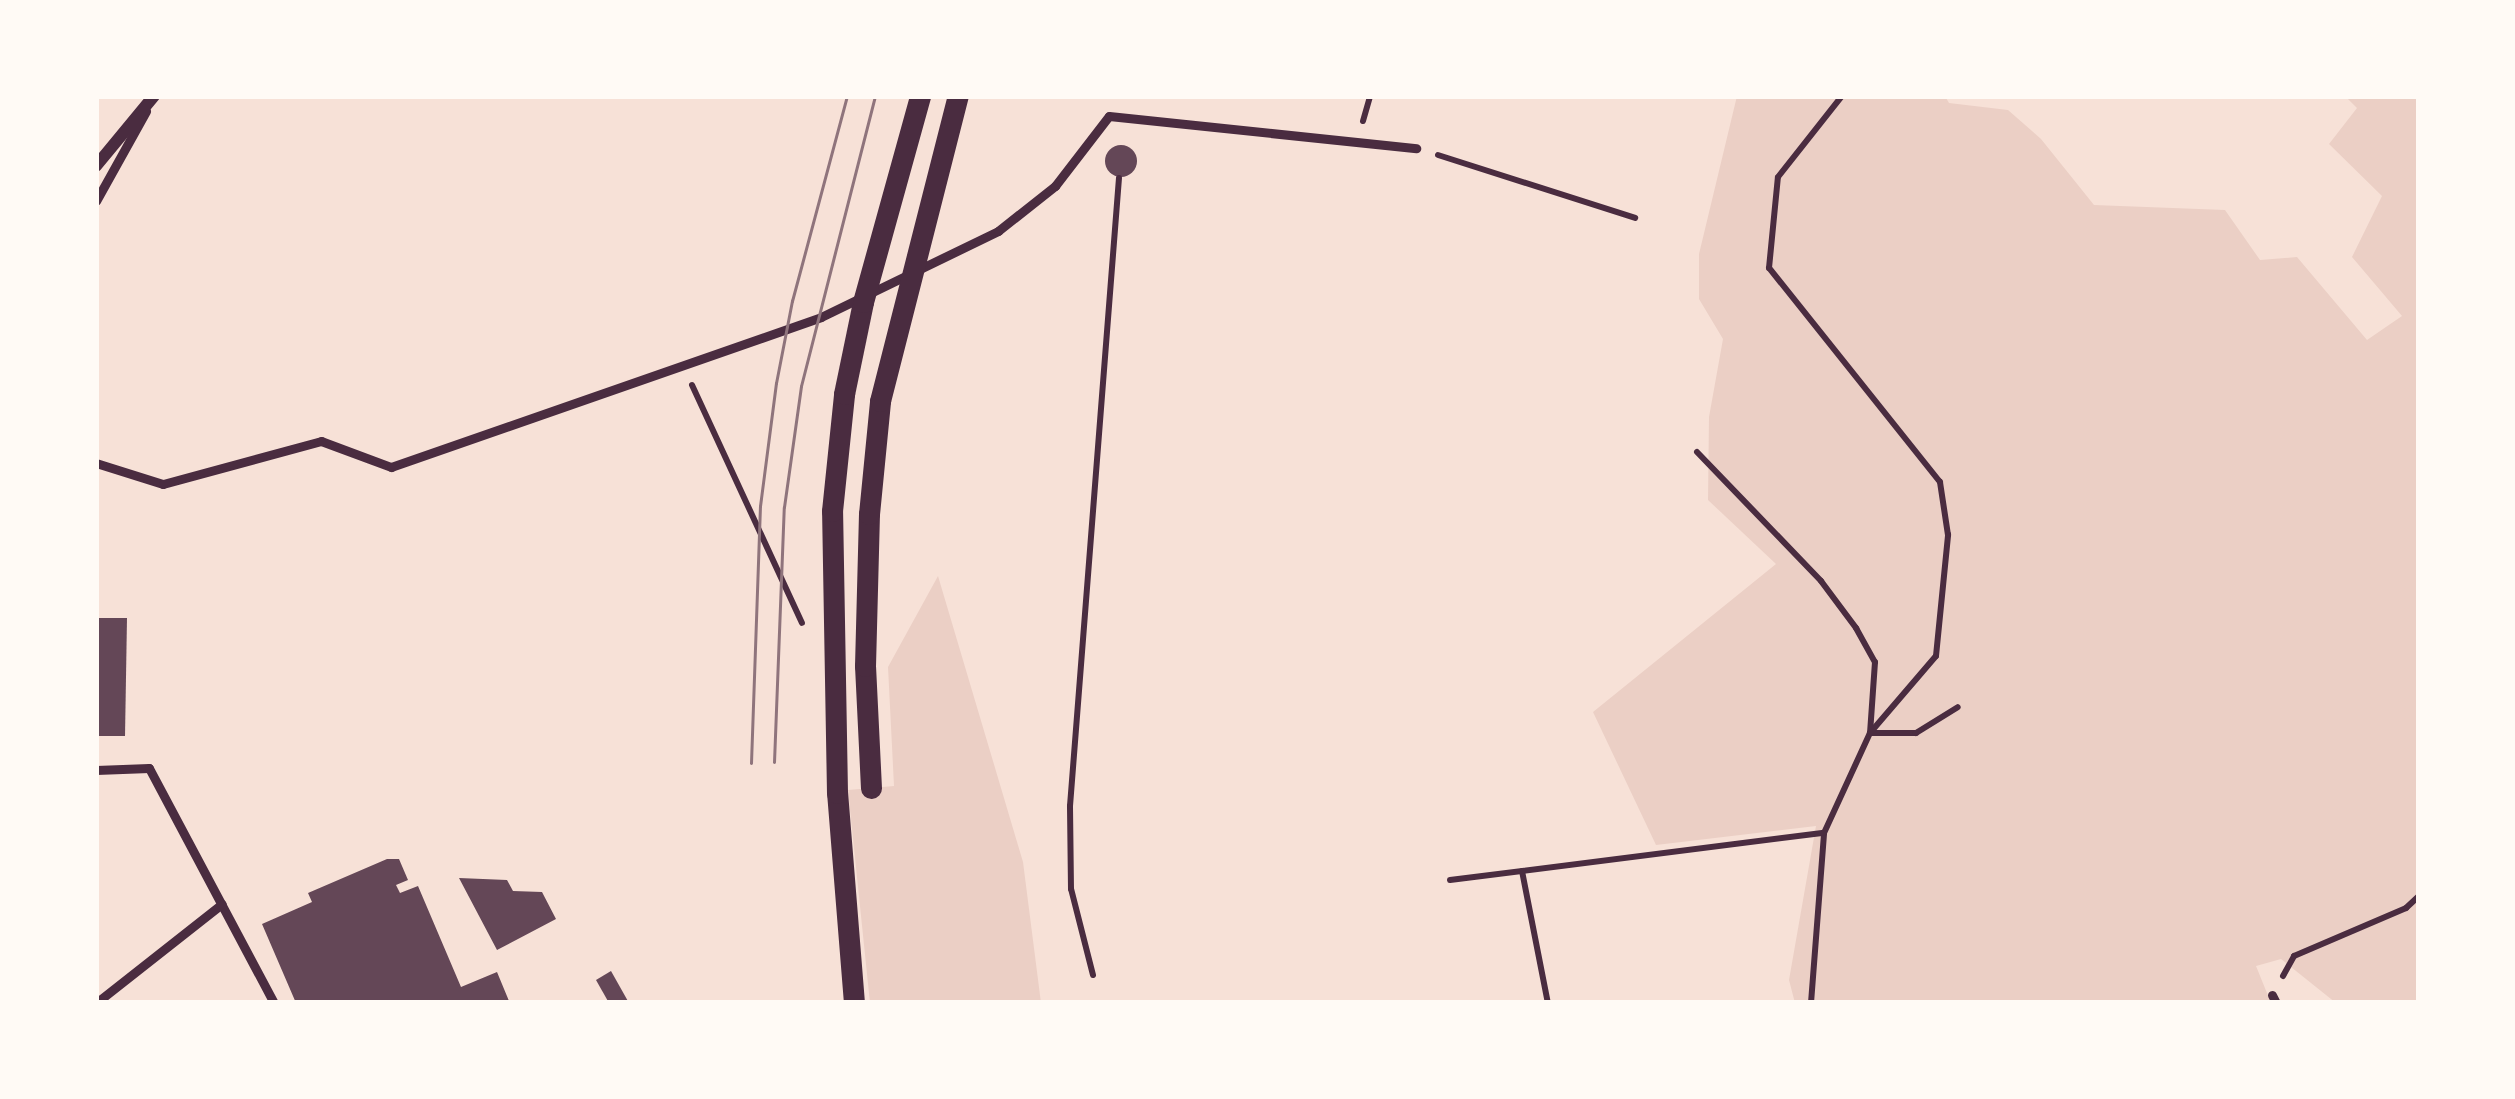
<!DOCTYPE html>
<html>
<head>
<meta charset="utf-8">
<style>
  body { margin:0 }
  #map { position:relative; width:2515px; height:1099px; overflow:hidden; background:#f7e1d7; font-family:"Sofia Sans Condensed",sans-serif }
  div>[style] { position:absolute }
  .green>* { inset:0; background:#ebcfc5 }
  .building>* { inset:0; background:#644757 }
  .round { border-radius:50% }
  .path>* { height:6px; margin:-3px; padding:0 3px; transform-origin:3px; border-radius:3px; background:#4a2c40 }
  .service>* { height:9px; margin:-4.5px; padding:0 4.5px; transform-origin:4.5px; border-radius:4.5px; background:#4a2c40 }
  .minor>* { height:12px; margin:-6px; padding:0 6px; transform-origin:6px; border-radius:6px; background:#4a2c40 }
  .tertiary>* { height:21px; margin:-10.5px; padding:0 10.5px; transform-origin:10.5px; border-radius:10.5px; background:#4a2c40 }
  .tram>* { height:3px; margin:-1.5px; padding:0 1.5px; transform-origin:1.5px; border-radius:1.5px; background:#8f747c }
  span { translate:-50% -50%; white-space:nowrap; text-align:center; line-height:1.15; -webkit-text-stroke:9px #fffaf5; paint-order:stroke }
  .frame { position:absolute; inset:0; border:99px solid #fffaf5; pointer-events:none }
</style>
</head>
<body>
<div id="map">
  <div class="green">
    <div style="clip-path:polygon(1737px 96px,1945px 96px,1949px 103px,2008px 110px,2041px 139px,2094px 205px,2225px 210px,2260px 260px,2297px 257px,2367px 340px,2402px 316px,2352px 257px,2382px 196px,2329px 144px,2357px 108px,2345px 96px,2419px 96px,2419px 1003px,2336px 1003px,2281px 959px,2256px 966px,2271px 1003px,1795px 1003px,1789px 980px,1816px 826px,1656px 845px,1593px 712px,1776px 564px,1708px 500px,1709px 417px,1723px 339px,1699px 299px,1699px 254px)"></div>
    <div style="clip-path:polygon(938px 576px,1023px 862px,1041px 1003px,870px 1003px,848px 790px,894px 786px,888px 667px)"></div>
  </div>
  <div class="building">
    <div class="round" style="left:1105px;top:145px;width:32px;height:32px"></div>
    <div style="clip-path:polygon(96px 618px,127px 618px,125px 736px,96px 736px)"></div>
    <div style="clip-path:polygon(387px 859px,399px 859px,408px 880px,396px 885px,400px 893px,418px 886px,461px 987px,497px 972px,509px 1001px,296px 1003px,262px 924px,312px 902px,308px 893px)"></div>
    <div style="clip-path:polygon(459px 878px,507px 880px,513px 891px,542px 892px,556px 919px,497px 950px)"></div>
    <div style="clip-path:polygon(611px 971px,629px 1003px,609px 1003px,596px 980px)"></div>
  </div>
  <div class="path">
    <div style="left:1363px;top:121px;width:26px;rotate:-74deg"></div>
    <div style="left:1438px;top:155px;width:207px;rotate:17.7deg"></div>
    <div style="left:692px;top:385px;width:262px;rotate:65.2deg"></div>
    <div style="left:1697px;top:452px;width:179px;rotate:46.1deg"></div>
    <div style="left:1821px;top:581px;width:59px;rotate:53.3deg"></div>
    <div style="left:1856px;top:628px;width:39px;rotate:61deg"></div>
    <div style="left:1875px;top:662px;width:71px;rotate:94deg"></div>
    <div style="left:1870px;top:733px;width:46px"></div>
    <div style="left:1916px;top:733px;width:49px;rotate:-31.8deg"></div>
    <div style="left:1522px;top:871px;width:135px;rotate:78.9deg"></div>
    <div style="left:1450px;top:880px;width:377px;rotate:-7.2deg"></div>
    <div style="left:1093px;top:975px;width:89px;rotate:-104.3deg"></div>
    <div style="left:1071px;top:889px;width:83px;rotate:-90.7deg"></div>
    <div style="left:1070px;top:806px;width:630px;rotate:-85.54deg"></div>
    <div style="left:2283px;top:976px;width:23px;rotate:-61deg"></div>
    <div style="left:2294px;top:956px;width:122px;rotate:-23.2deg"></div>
    <div style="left:2406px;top:908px;width:18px;rotate:-43deg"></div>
    <div style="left:1811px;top:1003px;width:170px;rotate:-85.6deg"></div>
    <div style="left:1824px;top:833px;width:110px;rotate:-65.3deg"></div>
    <div style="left:1870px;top:733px;width:101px;rotate:-49.4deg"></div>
    <div style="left:1936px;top:656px;width:122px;rotate:-84.3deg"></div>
    <div style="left:1948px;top:535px;width:54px;rotate:-98.6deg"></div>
    <div style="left:1940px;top:482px;width:274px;rotate:-128.6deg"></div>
    <div style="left:1769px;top:268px;width:91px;rotate:-84.4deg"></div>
    <div style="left:1778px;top:177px;width:103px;rotate:-51.7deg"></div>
  </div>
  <div class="service">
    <div style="left:96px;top:201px;width:103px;rotate:-60.9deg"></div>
    <div style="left:96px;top:463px;width:70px;rotate:17.4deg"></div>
    <div style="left:163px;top:484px;width:164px;rotate:-15.2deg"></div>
    <div style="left:321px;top:441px;width:75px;rotate:20.4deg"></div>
    <div style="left:391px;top:467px;width:455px;rotate:-19.2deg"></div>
    <div style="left:821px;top:317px;width:197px;rotate:-25.9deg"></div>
    <div style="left:998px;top:231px;width:73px;rotate:-38.3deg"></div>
    <div style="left:1055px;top:186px;width:88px;rotate:-52.4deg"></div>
    <div style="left:1109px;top:116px;width:309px;rotate:6deg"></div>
    <div style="left:96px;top:770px;width:53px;rotate:-2.2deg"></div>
    <div style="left:149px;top:768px;width:266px;rotate:62deg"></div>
    <div style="left:2272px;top:995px;width:9px;rotate:63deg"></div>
    <div style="left:96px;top:1003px;width:160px;rotate:-38.2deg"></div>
  </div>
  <div class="minor">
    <div style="left:96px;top:166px;width:91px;rotate:-50.4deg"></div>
  </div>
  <div class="tertiary">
    <div style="left:871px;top:788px;width:122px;rotate:-92.8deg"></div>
    <div style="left:865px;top:666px;width:152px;rotate:-88.5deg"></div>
    <div style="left:869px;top:514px;width:114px;rotate:-84.4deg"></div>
    <div style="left:880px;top:401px;width:315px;rotate:-75.7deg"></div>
    <div style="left:854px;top:1003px;width:211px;rotate:-94.6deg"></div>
    <div style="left:837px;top:793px;width:282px;rotate:-91deg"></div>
    <div style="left:832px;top:511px;width:118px;rotate:-84.1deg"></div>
    <div style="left:844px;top:394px;width:94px;rotate:-78.3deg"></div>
    <div style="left:863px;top:302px;width:214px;rotate:-74.5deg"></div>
  </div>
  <div class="tram">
    <div style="left:774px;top:762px;width:255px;rotate:-87.8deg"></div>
    <div style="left:784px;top:507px;width:122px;rotate:-82deg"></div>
    <div style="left:801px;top:386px;width:299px;rotate:-75.7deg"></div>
    <div style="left:751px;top:763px;width:257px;rotate:-88deg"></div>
    <div style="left:760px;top:506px;width:124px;rotate:-82.6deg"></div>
    <div style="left:776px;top:383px;width:84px;rotate:-79deg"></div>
    <div style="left:792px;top:301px;width:212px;rotate:-75deg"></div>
  </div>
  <div class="frame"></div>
</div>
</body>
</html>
